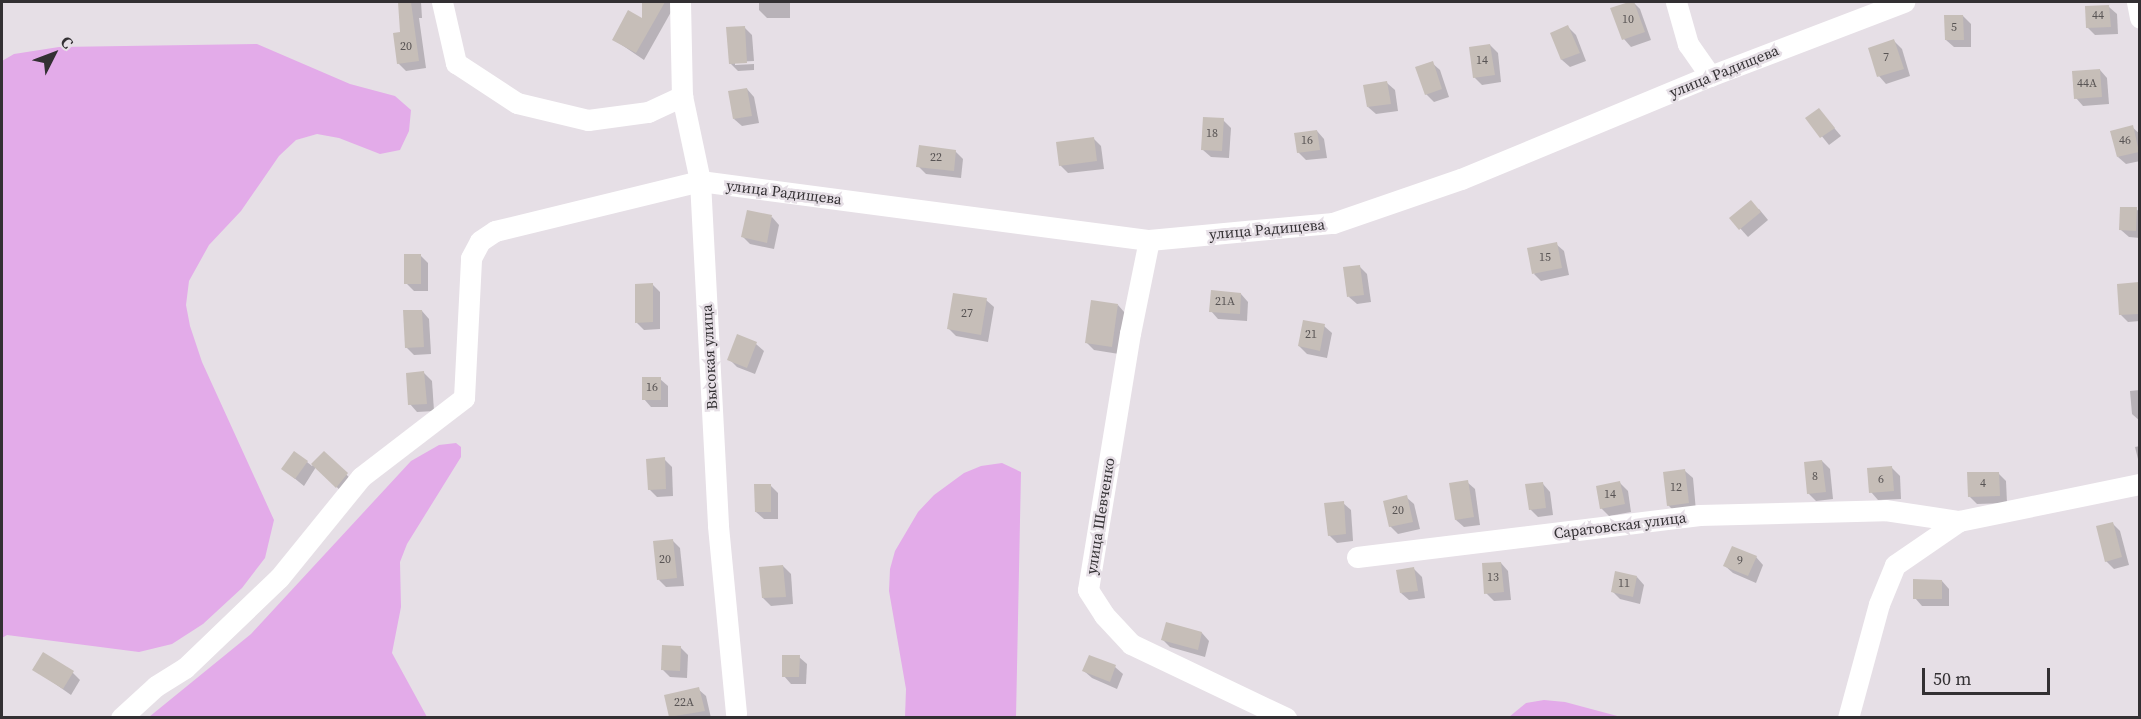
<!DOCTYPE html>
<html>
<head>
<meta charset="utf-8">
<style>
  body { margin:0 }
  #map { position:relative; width:2141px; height:719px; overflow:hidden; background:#e6dfe6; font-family:"Source Serif 4",serif }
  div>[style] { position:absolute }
  .green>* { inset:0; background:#e3abe9 }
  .shadow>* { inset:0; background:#0003 }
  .building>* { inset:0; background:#c6beb8 }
  .minor>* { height:21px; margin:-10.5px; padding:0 10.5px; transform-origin:10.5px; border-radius:10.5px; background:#fff }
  span { translate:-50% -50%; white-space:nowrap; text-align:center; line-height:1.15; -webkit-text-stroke:5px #e6dfe6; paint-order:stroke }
  .number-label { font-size:12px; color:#585454 }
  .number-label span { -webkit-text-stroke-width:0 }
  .street-label { font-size:15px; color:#333033 }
  .frame { position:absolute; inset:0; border:3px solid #333033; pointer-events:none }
  .north { position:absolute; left:24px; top:24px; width:60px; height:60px; -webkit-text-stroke:4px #e6dfe6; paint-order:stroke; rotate:48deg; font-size:16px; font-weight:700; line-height:24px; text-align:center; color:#333033 }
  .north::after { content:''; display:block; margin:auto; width:21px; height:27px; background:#333033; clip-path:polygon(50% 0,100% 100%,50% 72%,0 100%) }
  .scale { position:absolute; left:1922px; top:668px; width:128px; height:27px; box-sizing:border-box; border:3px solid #333033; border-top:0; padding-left:8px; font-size:18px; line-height:21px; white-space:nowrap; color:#333033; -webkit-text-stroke:4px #e6dfe6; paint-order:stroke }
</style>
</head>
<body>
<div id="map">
  <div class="green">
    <div style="clip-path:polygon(257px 44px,350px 84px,395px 96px,411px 110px,409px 131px,400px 150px,380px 154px,339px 138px,317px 134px,296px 140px,279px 156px,241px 211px,209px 245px,189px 281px,186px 305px,190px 326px,202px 362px,274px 520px,265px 558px,242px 588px,203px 624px,172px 644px,139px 652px,7px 635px,2px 638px,2px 61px,14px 54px,59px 47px)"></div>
    <div style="clip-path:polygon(456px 443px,461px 447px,461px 457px,407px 544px,400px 562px,401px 607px,392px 653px,427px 717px,149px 717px,251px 634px,411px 461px,439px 445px)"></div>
    <div style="clip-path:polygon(1002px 463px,1021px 472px,1016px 717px,905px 717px,906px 689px,889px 591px,890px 569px,895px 551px,918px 512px,934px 495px,964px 473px,981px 466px)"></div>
    <div style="clip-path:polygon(1544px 700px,1565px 702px,1621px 717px,1509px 717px,1526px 703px)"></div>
  </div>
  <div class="shadow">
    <div style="clip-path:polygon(399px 2px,421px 2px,422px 18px,419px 18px,426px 68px,406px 71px,398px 63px,402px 33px)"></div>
    <div style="clip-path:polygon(643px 2px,671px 2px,671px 12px,644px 60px,613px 39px,643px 21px)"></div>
    <div style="clip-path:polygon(759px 2px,790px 2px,790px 18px,767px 18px,759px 10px)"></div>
    <div style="clip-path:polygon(1633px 2px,1640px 9px,1651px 40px,1631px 47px,1624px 39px,1612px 9px)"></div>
    <div style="clip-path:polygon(2109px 7px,2117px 14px,2118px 34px,2095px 35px,2087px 27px)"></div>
    <div style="clip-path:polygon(1963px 16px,1971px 24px,1971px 47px,1954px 47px,1946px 40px)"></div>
    <div style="clip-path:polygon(1568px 27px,1576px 35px,1586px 61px,1570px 67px,1562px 60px,1552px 34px)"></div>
    <div style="clip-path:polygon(745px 28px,752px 35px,754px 61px,735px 62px,735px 65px,754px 64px,754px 70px,738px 71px,730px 63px)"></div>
    <div style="clip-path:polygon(1894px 41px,1902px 49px,1910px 76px,1886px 84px,1879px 76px)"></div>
    <div style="clip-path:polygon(1490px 45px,1498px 53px,1501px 82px,1482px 85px,1474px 77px)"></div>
    <div style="clip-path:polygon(1432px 63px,1440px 70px,1449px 97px,1434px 102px,1426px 94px)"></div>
    <div style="clip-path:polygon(2100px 70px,2107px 78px,2109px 104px,2083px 106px,2076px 98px)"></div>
    <div style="clip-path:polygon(1387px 83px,1395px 90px,1398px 111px,1376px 114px,1368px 107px)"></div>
    <div style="clip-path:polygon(747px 89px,754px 97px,759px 123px,742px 126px,734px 119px)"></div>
    <div style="clip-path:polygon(1819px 110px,1841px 136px,1829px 145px,1807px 118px)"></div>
    <div style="clip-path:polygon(1223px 120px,1231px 128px,1229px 158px,1211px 157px,1203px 150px)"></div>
    <div style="clip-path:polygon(2132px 127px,2140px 134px,2140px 161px,2126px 164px,2118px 157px)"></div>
    <div style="clip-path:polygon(1317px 131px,1324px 139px,1327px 158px,1306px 160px,1298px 152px)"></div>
    <div style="clip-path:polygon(1094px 139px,1101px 146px,1104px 169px,1068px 173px,1060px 165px)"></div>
    <div style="clip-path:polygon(955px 151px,963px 159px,961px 178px,926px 174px,918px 166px)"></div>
    <div style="clip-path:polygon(1759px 209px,1768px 220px,1748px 237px,1731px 218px)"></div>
    <div style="clip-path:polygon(2136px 209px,2140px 212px,2140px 238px,2129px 237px,2121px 230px)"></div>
    <div style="clip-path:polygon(772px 217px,779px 225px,774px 249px,750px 244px,743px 237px)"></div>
    <div style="clip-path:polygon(1556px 244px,1564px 251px,1569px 275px,1541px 281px,1534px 274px)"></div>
    <div style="clip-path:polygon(420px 255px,428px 263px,428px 291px,414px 291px,406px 283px)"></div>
    <div style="clip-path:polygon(1359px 266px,1367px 274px,1371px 302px,1357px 304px,1349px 297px)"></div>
    <div style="clip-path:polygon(652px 284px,660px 292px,660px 329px,644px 330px,637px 323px)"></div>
    <div style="clip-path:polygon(2139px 284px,2140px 321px,2128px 322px,2120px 314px)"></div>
    <div style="clip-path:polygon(1241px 294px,1248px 302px,1247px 321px,1218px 319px,1211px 311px)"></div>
    <div style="clip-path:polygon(986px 300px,994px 307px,988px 342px,956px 336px,949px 329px)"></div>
    <div style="clip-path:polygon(1118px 305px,1125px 313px,1119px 354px,1094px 350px,1086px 342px)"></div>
    <div style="clip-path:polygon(422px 311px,429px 319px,431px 354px,414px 355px,406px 347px)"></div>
    <div style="clip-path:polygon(1324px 326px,1332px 333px,1327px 358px,1307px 354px,1299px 346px)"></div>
    <div style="clip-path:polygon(756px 344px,764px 351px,755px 374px,737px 367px,729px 359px)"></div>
    <div style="clip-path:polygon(424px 373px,432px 381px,434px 411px,417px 412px,410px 404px)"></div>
    <div style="clip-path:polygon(660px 379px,668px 386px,668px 407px,651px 407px,644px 399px)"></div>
    <div style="clip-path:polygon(2140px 390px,2140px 421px,2132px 414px,2130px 391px)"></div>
    <div style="clip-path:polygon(2140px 446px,2140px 467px,2135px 447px)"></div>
    <div style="clip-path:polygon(324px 453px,354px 482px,344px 494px,316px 467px,304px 486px,283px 469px,307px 462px,312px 466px)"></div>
    <div style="clip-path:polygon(664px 459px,672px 467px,673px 496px,657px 497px,649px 489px)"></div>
    <div style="clip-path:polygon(1822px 461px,1830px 469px,1833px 499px,1816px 501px,1808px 493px)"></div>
    <div style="clip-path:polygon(1892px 468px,1900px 476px,1901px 499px,1878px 500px,1871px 492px)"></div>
    <div style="clip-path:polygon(1685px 471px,1693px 478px,1696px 511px,1676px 513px,1668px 505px)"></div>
    <div style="clip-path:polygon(1998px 473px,2006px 481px,2007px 503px,1977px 504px,1969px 496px)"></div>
    <div style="clip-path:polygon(1467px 482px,1475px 489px,1480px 525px,1464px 527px,1456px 520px)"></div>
    <div style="clip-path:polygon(1620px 483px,1628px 491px,1631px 512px,1609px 516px,1601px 508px)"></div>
    <div style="clip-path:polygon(1543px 484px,1550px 492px,1553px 515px,1538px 517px,1530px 509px)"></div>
    <div style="clip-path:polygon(770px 485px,778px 493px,778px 519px,764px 519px,756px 512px)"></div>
    <div style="clip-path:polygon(1406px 497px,1414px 504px,1420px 529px,1398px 534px,1390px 526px)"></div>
    <div style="clip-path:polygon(1343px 503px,1351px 510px,1353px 541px,1337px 543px,1329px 535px)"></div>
    <div style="clip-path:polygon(2112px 523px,2120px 531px,2129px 565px,2114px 569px,2106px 561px)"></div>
    <div style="clip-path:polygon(672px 540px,680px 548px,684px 586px,666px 587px,659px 580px)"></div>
    <div style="clip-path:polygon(1756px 557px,1763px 565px,1756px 583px,1733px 573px,1725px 566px)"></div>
    <div style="clip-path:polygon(1501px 563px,1508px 571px,1511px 600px,1494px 601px,1486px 593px)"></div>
    <div style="clip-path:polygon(783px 566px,791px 574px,793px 604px,771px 606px,763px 598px)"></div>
    <div style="clip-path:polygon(1414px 569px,1422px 577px,1425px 598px,1409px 600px,1401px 593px)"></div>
    <div style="clip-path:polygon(1637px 577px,1644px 585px,1640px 604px,1620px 599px,1612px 591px)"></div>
    <div style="clip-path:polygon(1942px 581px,1949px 589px,1949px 606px,1922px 606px,1915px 598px)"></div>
    <div style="clip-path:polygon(1202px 633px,1209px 641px,1205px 657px,1170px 647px,1163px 640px)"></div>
    <div style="clip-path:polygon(680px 647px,688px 655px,687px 678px,670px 677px,663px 670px)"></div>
    <div style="clip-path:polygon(799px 657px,807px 664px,806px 684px,791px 684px,784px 676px)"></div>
    <div style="clip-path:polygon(1090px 657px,1115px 667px,1123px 674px,1117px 689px,1092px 678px,1084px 671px)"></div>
    <div style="clip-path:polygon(34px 669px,73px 673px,80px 680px,71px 695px)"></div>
    <div style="clip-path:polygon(698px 689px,706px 696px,711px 718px,671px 718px,666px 697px)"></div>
  </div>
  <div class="building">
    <div style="clip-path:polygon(398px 2px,411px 2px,419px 61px,397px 64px,393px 33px,400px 32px)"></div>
    <div style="clip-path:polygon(642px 2px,665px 2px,636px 53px,612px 40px,628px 10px,642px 18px)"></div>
    <div style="clip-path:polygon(1629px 2px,1634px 2px,1645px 32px,1622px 40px,1610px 8px)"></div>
    <div style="clip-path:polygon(2109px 5px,2111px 27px,2086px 28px,2085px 6px)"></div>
    <div style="clip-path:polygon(1944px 15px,1963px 15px,1964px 40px,1945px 40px)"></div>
    <div style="clip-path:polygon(1568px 25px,1580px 53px,1561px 60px,1550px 33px)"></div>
    <div style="clip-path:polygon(745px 26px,747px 63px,729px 64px,726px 27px)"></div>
    <div style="clip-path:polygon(1894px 39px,1904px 69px,1877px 77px,1868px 48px)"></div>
    <div style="clip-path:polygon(1490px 44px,1495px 75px,1473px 78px,1469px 47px)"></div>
    <div style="clip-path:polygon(1433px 61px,1442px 89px,1425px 95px,1415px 67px)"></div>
    <div style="clip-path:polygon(2100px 69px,2102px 97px,2074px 99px,2072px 71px)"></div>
    <div style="clip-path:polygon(1387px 81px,1391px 104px,1367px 107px,1363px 85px)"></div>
    <div style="clip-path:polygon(747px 88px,752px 116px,733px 119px,728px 91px)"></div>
    <div style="clip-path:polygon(1819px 108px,1835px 128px,1820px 138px,1805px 118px)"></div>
    <div style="clip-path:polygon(1203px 117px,1224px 118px,1222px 151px,1201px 150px)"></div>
    <div style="clip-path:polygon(2133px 125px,2139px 152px,2117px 157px,2110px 131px)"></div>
    <div style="clip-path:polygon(1317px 130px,1320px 150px,1297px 153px,1294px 133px)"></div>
    <div style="clip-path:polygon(1094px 137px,1097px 161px,1059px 166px,1056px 142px)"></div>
    <div style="clip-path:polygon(919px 145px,956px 150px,954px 171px,916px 167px)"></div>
    <div style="clip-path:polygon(1751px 200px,1761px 212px,1739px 230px,1729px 218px)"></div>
    <div style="clip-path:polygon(2120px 207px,2137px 207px,2136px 231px,2119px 230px)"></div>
    <div style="clip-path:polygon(747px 210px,772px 215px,767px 243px,741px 237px)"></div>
    <div style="clip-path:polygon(1557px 242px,1562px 268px,1532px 274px,1527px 248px)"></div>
    <div style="clip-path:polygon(404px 254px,421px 254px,421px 284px,404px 284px)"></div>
    <div style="clip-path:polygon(1360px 265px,1364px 295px,1347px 297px,1343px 267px)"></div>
    <div style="clip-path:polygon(2139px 282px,2139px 314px,2119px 315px,2117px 284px)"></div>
    <div style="clip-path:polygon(653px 283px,653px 322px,635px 323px,635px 284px)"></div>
    <div style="clip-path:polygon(1211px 290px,1241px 293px,1240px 314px,1209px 312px)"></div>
    <div style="clip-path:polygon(953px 293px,987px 298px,981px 335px,947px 329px)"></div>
    <div style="clip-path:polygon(1091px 300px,1118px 304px,1112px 347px,1085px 343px)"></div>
    <div style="clip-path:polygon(403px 310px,422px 310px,424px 347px,405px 348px)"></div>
    <div style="clip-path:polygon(1303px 320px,1325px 324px,1320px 351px,1298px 346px)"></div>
    <div style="clip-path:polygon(737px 334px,757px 342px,747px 368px,727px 360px)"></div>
    <div style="clip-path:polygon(424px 371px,427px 404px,408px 405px,406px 373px)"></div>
    <div style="clip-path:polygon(642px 377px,661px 377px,661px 400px,642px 400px)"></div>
    <div style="clip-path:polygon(294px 451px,308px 461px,295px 479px,281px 469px)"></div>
    <div style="clip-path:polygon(324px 451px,348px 473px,336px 488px,311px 464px)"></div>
    <div style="clip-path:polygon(665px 457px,666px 489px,648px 490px,646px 459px)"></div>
    <div style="clip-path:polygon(1822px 460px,1826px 492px,1807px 494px,1804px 462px)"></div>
    <div style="clip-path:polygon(1892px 466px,1894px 491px,1869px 493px,1867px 468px)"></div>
    <div style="clip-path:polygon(1685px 469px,1689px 503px,1667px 506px,1663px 472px)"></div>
    <div style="clip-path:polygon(1967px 472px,1999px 472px,2000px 496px,1968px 497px)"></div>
    <div style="clip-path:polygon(1468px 480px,1474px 517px,1455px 520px,1449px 483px)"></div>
    <div style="clip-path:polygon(1620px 481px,1625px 504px,1600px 509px,1596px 486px)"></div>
    <div style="clip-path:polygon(1543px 482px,1546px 508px,1529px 510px,1525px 484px)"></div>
    <div style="clip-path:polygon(754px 484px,771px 484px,771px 512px,755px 512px)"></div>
    <div style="clip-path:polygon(1407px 495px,1413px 522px,1389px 527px,1383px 501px)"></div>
    <div style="clip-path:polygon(1344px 501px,1346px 534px,1328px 536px,1324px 503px)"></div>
    <div style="clip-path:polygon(2113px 522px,2122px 557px,2105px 562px,2096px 526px)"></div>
    <div style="clip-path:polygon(673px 539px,677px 578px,657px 580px,653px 541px)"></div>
    <div style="clip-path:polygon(1732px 546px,1757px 556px,1748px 576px,1723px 566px)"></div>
    <div style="clip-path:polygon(1501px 562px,1504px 592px,1484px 594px,1482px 563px)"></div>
    <div style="clip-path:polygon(783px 565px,786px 597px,762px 598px,759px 567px)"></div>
    <div style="clip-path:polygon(1414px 567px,1418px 591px,1400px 593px,1396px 570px)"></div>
    <div style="clip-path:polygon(1615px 571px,1637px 576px,1633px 597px,1611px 592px)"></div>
    <div style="clip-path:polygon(1913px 579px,1942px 580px,1942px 599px,1913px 599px)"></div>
    <div style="clip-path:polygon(1166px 622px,1202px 632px,1198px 650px,1161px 640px)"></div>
    <div style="clip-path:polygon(662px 645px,681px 646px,680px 671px,661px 670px)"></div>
    <div style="clip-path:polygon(43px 652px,74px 671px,63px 689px,32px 670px)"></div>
    <div style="clip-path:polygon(782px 655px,800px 655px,799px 677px,782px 677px)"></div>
    <div style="clip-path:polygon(1089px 655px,1116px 665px,1110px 682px,1082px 671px)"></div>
    <div style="clip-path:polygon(699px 687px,705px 711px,669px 717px,664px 695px)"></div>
  </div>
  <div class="minor">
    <div style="left:442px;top:2px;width:63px;rotate:77.1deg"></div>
    <div style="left:456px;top:63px;width:73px;rotate:33.3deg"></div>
    <div style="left:517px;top:103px;width:73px;rotate:13.5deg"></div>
    <div style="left:588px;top:120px;width:61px;rotate:-7.6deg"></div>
    <div style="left:648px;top:112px;width:38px;rotate:-25deg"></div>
    <div style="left:680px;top:2px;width:94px;rotate:88.8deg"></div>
    <div style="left:682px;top:96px;width:87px;rotate:78deg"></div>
    <div style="left:700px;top:181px;width:345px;rotate:87deg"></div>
    <div style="left:718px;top:526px;width:188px;rotate:84.5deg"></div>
    <div style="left:1676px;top:2px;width:44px;rotate:74.1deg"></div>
    <div style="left:1688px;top:44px;width:39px;rotate:55deg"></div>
    <div style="left:2137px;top:2px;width:16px;rotate:79deg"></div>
    <div style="left:1149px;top:240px;width:95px;rotate:101.5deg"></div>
    <div style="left:1130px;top:333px;width:260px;rotate:99.3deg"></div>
    <div style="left:1088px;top:590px;width:30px;rotate:57deg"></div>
    <div style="left:1104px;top:615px;width:40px;rotate:47deg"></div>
    <div style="left:1131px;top:644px;width:172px;rotate:25.5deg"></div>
    <div style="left:1357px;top:557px;width:345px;rotate:-7deg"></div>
    <div style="left:1699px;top:515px;width:186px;rotate:-1.5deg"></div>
    <div style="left:1885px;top:510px;width:75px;rotate:8.5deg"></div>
    <div style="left:1959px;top:521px;width:185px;rotate:-11.6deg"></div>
    <div style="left:121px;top:718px;width:47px;rotate:-42.4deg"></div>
    <div style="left:156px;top:686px;width:34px;rotate:-32deg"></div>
    <div style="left:185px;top:668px;width:130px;rotate:-43.8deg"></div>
    <div style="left:279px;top:578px;width:130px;rotate:-50.9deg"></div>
    <div style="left:361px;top:477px;width:130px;rotate:-37.5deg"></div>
    <div style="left:464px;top:398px;width:140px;rotate:-87.1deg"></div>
    <div style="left:471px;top:258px;width:19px;rotate:-62deg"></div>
    <div style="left:480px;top:241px;width:18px;rotate:-34deg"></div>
    <div style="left:495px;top:231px;width:211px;rotate:-13.7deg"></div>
    <div style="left:700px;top:181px;width:453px;rotate:7.5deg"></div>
    <div style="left:1149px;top:240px;width:185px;rotate:-5.3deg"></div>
    <div style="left:1333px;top:223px;width:135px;rotate:-19deg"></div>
    <div style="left:1461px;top:179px;width:269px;rotate:-22.5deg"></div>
    <div style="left:1710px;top:76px;width:208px;rotate:-20.9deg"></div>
    <div style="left:1848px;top:718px;width:118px;rotate:-74.8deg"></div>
    <div style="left:1879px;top:604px;width:42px;rotate:-67.7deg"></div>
    <div style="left:1895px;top:565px;width:78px;rotate:-34.5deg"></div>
  </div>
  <div class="number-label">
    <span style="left:2098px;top:16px">44</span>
    <span style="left:1628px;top:20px">10</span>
    <span style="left:1954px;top:28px">5</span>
    <span style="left:406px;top:47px">20</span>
    <span style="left:1886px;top:58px">7</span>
    <span style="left:1482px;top:61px">14</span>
    <span style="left:2087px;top:84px">44А</span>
    <span style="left:1212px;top:134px">18</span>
    <span style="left:1307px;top:141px">16</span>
    <span style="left:2125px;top:141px">46</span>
    <span style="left:936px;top:158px">22</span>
    <span style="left:1545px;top:258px">15</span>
    <span style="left:1225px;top:302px">21А</span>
    <span style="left:967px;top:314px">27</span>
    <span style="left:1311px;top:335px">21</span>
    <span style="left:652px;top:388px">16</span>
    <span style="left:1815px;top:477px">8</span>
    <span style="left:1881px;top:480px">6</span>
    <span style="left:1983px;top:484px">4</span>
    <span style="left:1676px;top:488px">12</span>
    <span style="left:1610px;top:495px">14</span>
    <span style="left:1398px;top:511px">20</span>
    <span style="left:665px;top:560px">20</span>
    <span style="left:1740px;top:561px">9</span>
    <span style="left:1493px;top:578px">13</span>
    <span style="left:1624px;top:584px">11</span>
    <span style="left:684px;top:703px">22А</span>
  </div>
  <div class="street-label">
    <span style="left:1724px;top:71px;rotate:-22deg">улица Радищева</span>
    <span style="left:784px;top:192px;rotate:7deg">улица Радищева</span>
    <span style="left:1267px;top:229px;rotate:-5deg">улица Радищева</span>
    <span style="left:709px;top:357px;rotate:-93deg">Высокая улица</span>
    <span style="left:1100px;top:516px;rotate:-81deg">улица Шевченко</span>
    <span style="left:1620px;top:525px;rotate:-7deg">Саратовская улица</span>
  </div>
  <div class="frame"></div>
  <div class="north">С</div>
  <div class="scale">50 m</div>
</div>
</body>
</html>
